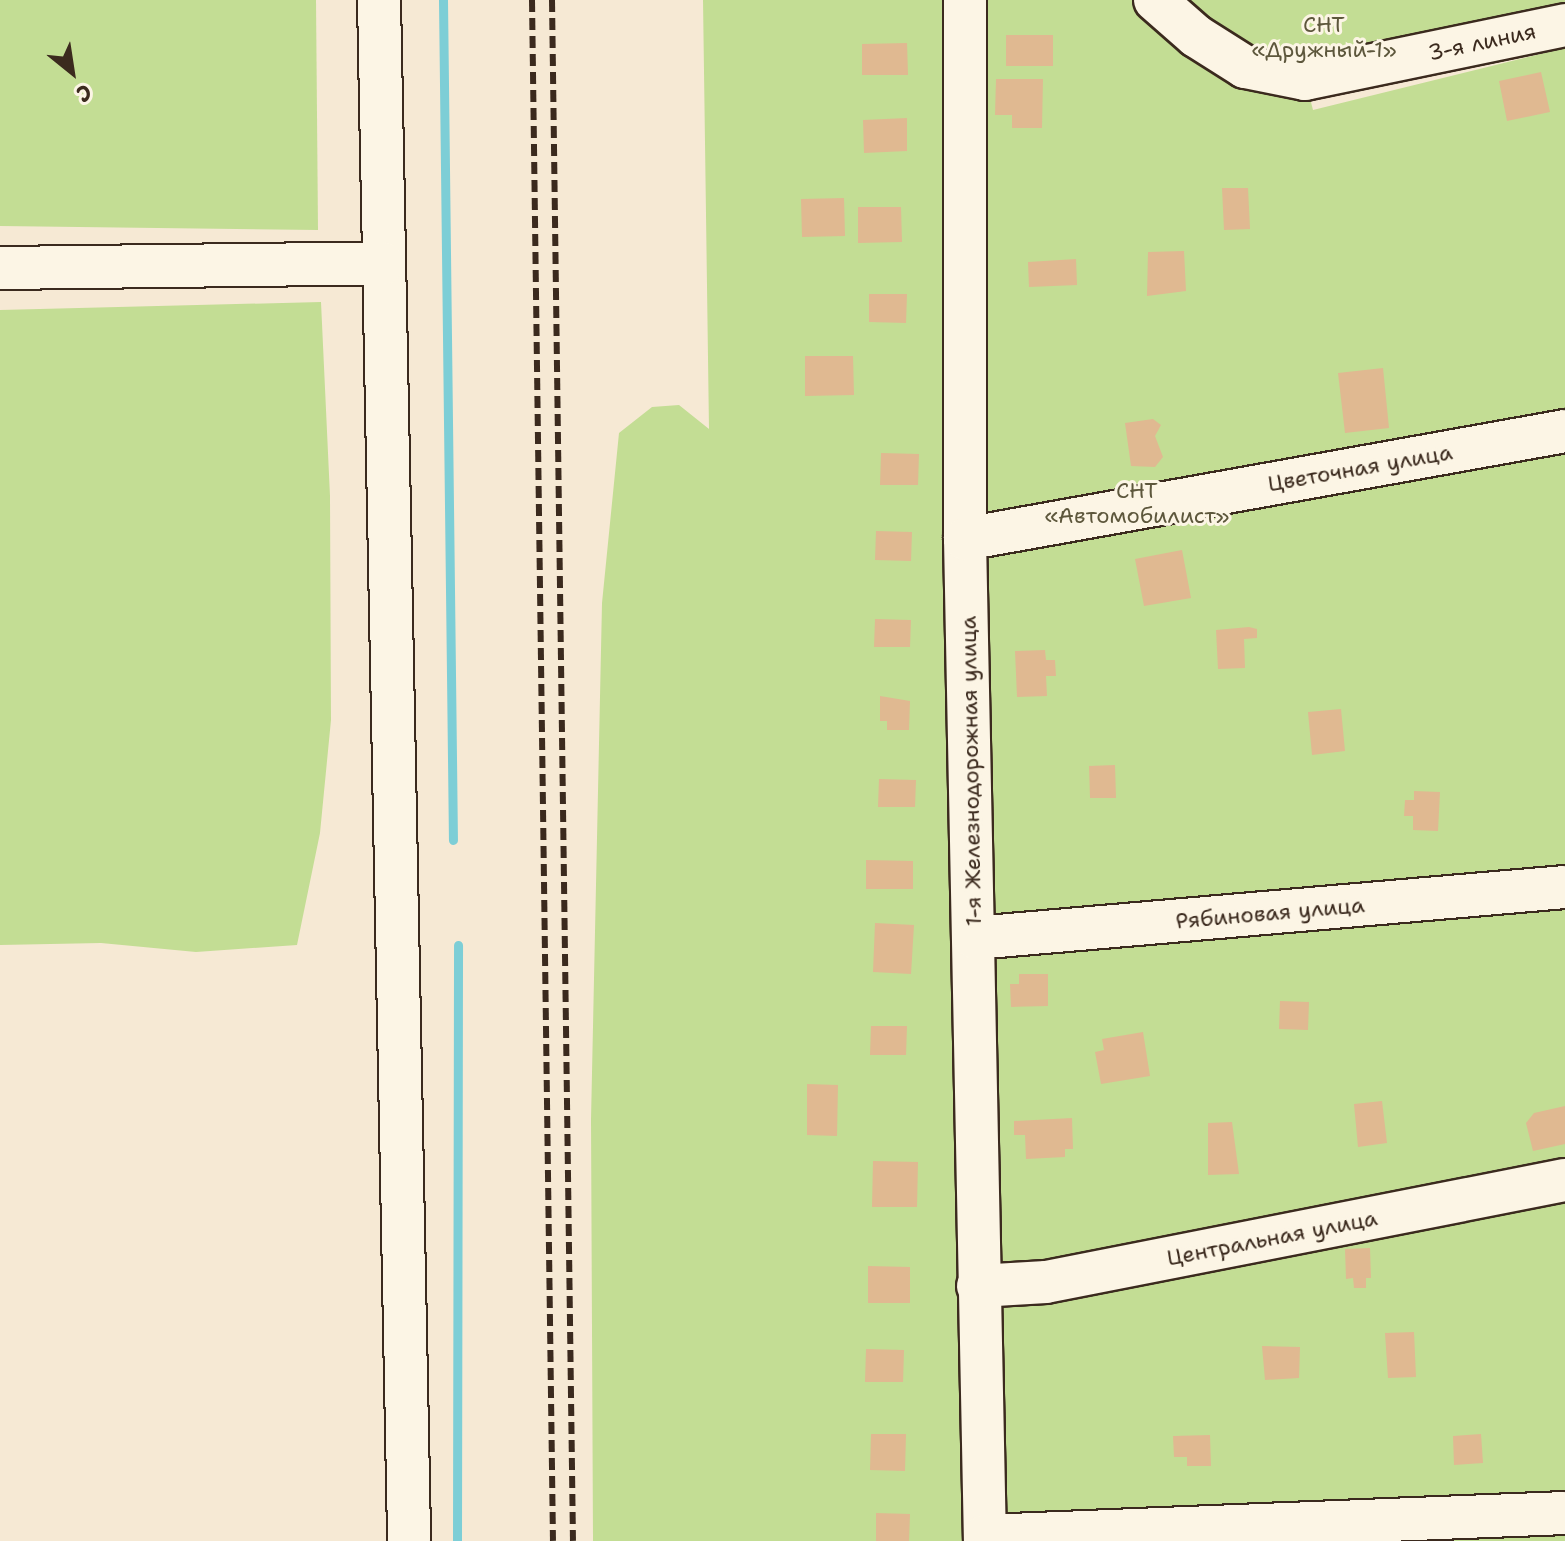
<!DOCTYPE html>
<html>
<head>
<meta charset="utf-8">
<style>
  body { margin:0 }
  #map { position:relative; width:1565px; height:1541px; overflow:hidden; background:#f6e9d4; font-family:"Shantell Sans",sans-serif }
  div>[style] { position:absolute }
  .green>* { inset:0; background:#c3dd94 }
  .stream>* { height:9px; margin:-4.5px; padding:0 4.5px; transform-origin:4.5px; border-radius:4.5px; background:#7dced6 }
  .building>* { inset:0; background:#e0b991 }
  .roads { filter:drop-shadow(2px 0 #3b2a1e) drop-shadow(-2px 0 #3b2a1e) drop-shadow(0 2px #3b2a1e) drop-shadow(0 -2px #3b2a1e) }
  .minor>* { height:42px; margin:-21px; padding:0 21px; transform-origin:21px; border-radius:21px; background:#fcf5e5 }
  .rail>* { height:6px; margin-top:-3px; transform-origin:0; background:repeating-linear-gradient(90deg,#3b2a1e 0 12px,transparent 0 18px) }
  span { translate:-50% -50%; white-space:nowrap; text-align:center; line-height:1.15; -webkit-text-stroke:6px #fcf5e5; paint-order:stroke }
  .park-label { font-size:22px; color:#5d573c }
  .street-label { font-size:22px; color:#3b2a1e }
  .north { position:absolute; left:32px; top:32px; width:80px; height:80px; -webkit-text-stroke:6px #fcf5e5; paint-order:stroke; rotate:150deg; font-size:22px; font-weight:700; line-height:32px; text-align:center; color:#3b2a1e }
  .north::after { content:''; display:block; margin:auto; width:28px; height:36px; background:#3b2a1e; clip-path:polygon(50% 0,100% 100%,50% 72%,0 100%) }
</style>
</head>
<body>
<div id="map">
  <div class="green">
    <div style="clip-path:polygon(0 0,316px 0,318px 230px,0 226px)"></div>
    <div style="clip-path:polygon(703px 0,1565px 0,1565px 25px,1305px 79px,1313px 110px,1565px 48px,1565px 1541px,593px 1541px,591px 1120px,602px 603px,619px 433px,652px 407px,679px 405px,709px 429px)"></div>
    <div style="clip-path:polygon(321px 302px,330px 496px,331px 720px,320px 833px,297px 945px,196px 952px,101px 943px,0 945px,0 310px)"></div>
  </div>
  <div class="stream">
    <div style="left:443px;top:0;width:840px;rotate:89.32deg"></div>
    <div style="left:457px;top:1541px;width:596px;rotate:-89.9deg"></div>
  </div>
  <div class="building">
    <div style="clip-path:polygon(1006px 35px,1053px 35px,1053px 66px,1006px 66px)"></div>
    <div style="clip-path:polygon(907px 43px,908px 75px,862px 75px,862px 44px)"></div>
    <div style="clip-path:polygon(1541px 72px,1550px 112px,1507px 121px,1499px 81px)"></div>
    <div style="clip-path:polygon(996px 79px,1043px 79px,1042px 128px,1012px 128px,1012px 115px,995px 115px)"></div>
    <div style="clip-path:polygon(907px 118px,907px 151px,864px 153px,863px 120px)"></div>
    <div style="clip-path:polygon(1222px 188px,1248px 188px,1250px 229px,1224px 230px)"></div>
    <div style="clip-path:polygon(844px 198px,845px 236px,802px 237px,801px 199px)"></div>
    <div style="clip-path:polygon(858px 207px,901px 207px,902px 242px,858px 243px)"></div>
    <div style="clip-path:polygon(1184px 251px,1186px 291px,1147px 296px,1148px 252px)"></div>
    <div style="clip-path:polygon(1076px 259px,1077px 285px,1029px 287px,1028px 262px)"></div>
    <div style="clip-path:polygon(869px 294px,907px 294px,906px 323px,869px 322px)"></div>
    <div style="clip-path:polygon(805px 356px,853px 356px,854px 395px,805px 396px)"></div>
    <div style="clip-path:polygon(1383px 368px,1389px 428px,1345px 433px,1338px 373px)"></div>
    <div style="clip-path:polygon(1153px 419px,1161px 425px,1155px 436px,1163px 457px,1155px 467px,1131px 466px,1125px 423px)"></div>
    <div style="clip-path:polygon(881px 453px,919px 454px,918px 485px,880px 485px)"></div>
    <div style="clip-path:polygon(876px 531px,912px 532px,911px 561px,875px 560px)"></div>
    <div style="clip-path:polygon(1182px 550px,1191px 598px,1144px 606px,1135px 559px)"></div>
    <div style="clip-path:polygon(875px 619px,911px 620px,910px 647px,874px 647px)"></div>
    <div style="clip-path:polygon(1249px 627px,1257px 629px,1257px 638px,1244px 639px,1245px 668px,1218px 669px,1216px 630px)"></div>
    <div style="clip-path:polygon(1045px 650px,1046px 660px,1055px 660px,1056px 676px,1046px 676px,1047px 696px,1017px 697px,1015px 651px)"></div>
    <div style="clip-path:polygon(880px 696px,910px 701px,909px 730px,887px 730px,887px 721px,880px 721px)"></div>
    <div style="clip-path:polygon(1341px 709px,1345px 751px,1312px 755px,1308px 712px)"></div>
    <div style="clip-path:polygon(1115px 765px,1116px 798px,1090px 798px,1089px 766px)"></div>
    <div style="clip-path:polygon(879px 779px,916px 780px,915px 807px,878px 807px)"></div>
    <div style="clip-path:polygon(1414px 791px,1440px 792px,1438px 831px,1413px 830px,1413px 816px,1404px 816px,1405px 800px,1414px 800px)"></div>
    <div style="clip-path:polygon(866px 860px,913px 861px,913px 889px,866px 889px)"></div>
    <div style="clip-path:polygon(875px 923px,914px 925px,911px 974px,873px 972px)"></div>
    <div style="clip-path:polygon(1019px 974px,1048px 974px,1048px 1006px,1011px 1007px,1010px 984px,1019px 984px)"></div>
    <div style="clip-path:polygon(1280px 1001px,1309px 1002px,1308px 1030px,1279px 1029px)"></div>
    <div style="clip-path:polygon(871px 1026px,907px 1026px,906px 1055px,870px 1055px)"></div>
    <div style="clip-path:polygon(1143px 1032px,1150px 1076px,1101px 1084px,1095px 1052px,1104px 1050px,1102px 1039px)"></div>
    <div style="clip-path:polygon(807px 1084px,838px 1085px,837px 1136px,807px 1135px)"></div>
    <div style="clip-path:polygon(1382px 1101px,1387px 1143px,1358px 1147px,1354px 1104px)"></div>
    <div style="clip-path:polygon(1565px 1106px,1565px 1144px,1533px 1151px,1526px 1123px,1534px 1113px)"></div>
    <div style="clip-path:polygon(1072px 1118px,1073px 1149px,1065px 1149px,1065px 1157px,1026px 1159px,1025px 1135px,1014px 1135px,1014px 1121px)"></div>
    <div style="clip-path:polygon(1232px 1122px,1239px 1174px,1208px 1175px,1208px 1123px)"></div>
    <div style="clip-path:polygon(873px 1161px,918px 1162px,917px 1207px,872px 1207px)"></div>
    <div style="clip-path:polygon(1370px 1248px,1371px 1278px,1366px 1278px,1366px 1288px,1354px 1288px,1353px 1278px,1346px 1279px,1345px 1249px)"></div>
    <div style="clip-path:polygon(868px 1266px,910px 1267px,910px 1303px,868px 1303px)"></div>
    <div style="clip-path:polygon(1414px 1332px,1416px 1377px,1388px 1378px,1385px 1333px)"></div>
    <div style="clip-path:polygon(1262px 1346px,1300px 1347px,1299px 1378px,1265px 1380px)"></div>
    <div style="clip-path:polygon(866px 1349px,904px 1350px,903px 1382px,865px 1382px)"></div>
    <div style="clip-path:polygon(871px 1434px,906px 1434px,905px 1471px,870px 1470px)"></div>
    <div style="clip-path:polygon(1481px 1434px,1483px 1463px,1454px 1465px,1453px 1436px)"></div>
    <div style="clip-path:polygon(1210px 1435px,1211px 1466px,1187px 1466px,1187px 1457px,1174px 1457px,1173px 1436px)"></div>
    <div style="clip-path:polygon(876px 1513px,910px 1514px,909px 1541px,876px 1541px)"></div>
  </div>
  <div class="roads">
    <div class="minor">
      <div style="left:379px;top:0;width:1541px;rotate:88.88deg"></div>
      <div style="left:965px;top:0;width:539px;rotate:90deg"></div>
      <div style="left:965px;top:539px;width:1002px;rotate:88.86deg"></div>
      <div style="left:1155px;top:0;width:55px;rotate:41.3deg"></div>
      <div style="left:1196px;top:36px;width:58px;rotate:32.3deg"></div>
      <div style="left:1245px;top:67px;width:61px;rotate:11.3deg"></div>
      <div style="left:1305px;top:79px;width:266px;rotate:-11.7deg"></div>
      <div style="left:0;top:268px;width:383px;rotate:-0.7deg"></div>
      <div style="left:965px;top:539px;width:610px;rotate:-10.2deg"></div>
      <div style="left:975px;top:938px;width:592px;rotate:-4.94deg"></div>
      <div style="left:978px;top:1286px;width:68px;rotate:-3.4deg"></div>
      <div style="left:1046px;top:1282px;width:529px;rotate:-11.12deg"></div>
      <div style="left:985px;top:1536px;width:580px;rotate:-2.27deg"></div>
    </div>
  </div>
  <div class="rail">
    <div style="left:532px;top:0;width:1541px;rotate:89.22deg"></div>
    <div style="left:552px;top:0;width:1541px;rotate:89.22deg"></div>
  </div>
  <div class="park-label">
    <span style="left:1324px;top:37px">СНТ<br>«Дружный-1»</span>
    <span style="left:1137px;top:503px">СНТ<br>«Автомобилист»</span>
  </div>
  <div class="street-label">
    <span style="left:1482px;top:42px;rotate:-12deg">3-я линия</span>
    <span style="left:1360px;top:468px;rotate:-10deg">Цветочная улица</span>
    <span style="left:971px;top:771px;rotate:-91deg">1-я Железнодорожная улица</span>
    <span style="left:1270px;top:913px;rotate:-5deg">Рябиновая улица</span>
    <span style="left:1272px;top:1238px;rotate:-11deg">Центральная улица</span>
  </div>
  <div class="north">С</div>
</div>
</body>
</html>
